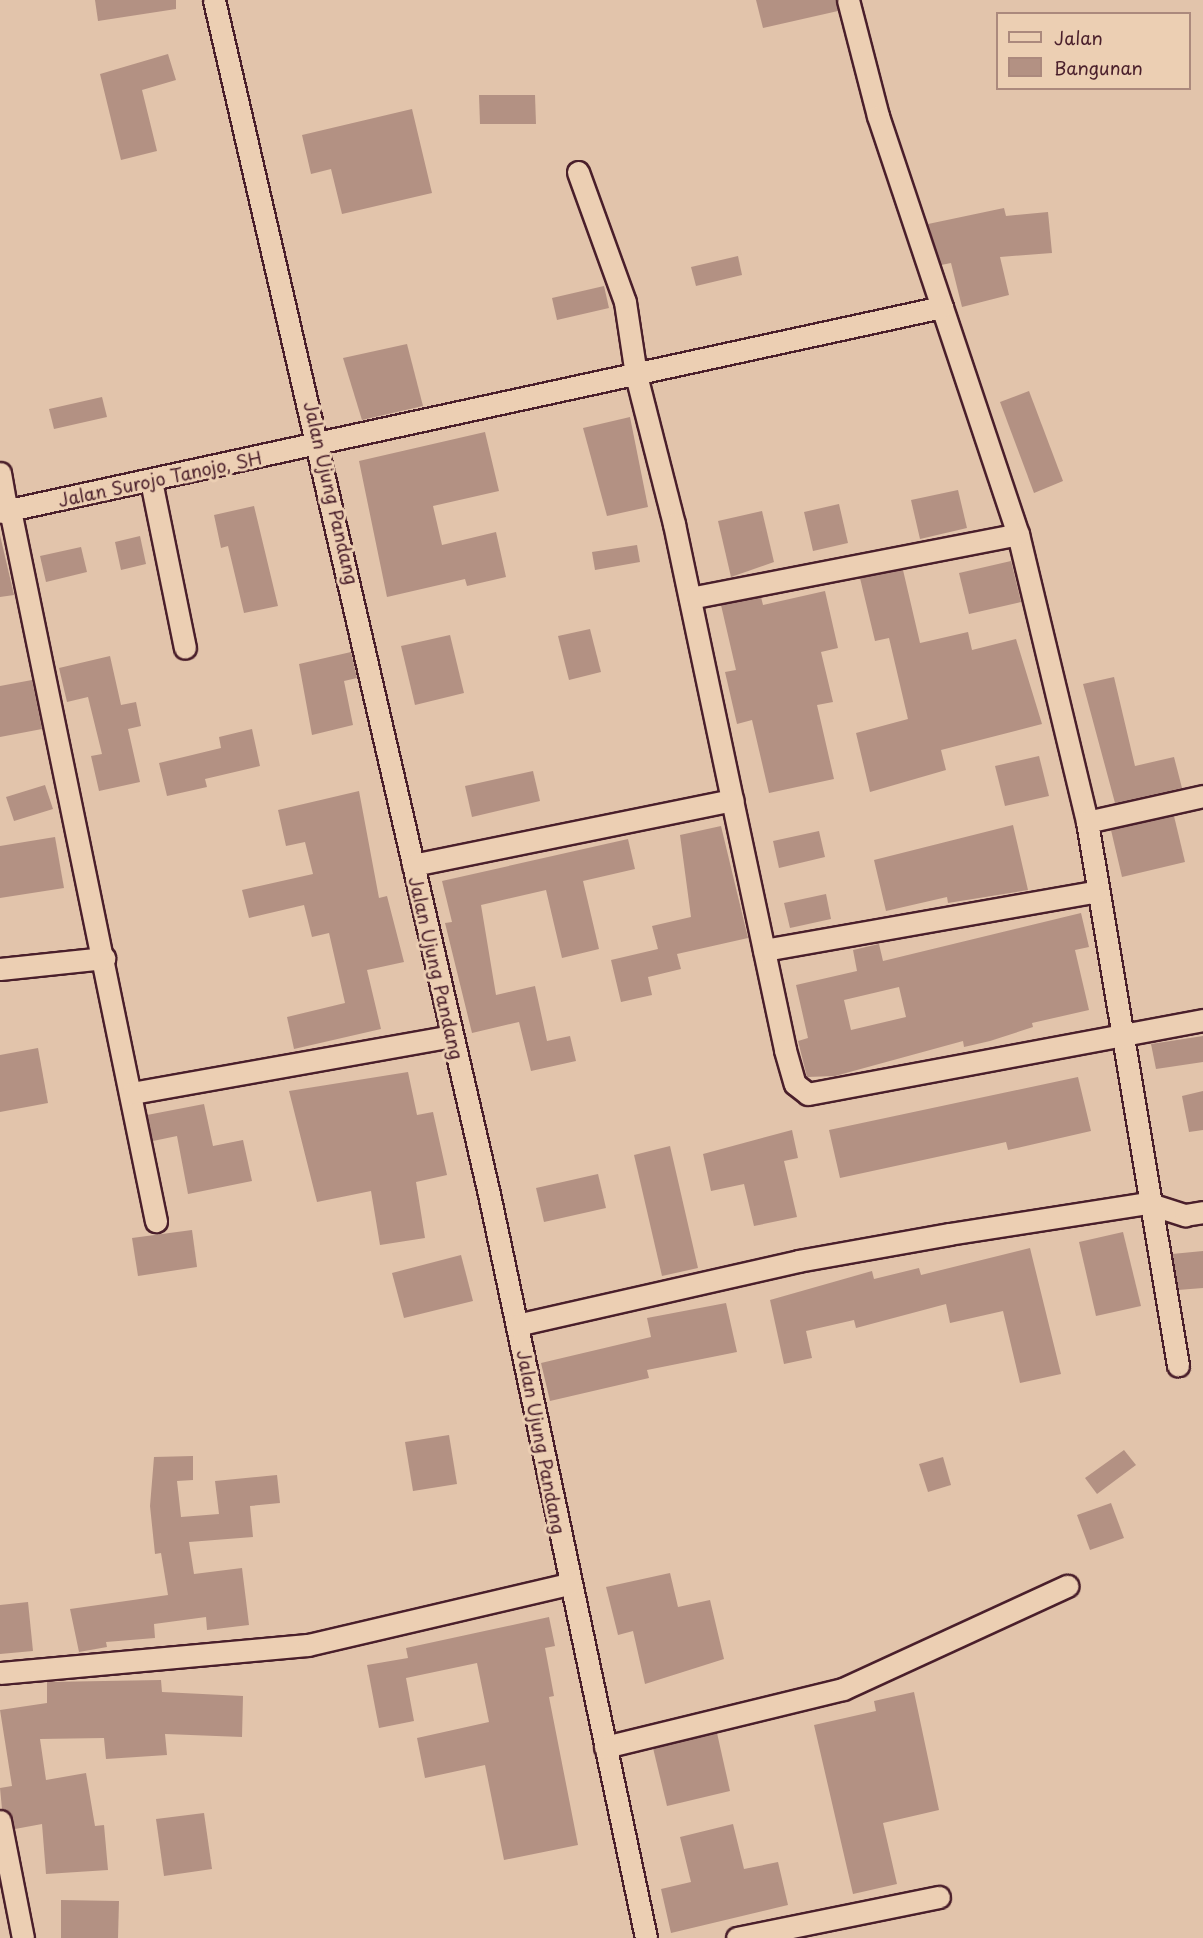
<!DOCTYPE html>
<html>
<head>
<meta charset="utf-8">
<style>
  body { margin:0 }
  #map { position:relative; width:1203px; height:1938px; overflow:hidden; background:#e2c4ab; font-family:"Playpen Sans",sans-serif }
  div>[style] { position:absolute }
  .building>* { inset:0; background:#b39183 }
  .roads { filter:drop-shadow(2px 0 #4a1f2b) drop-shadow(-2px 0 #4a1f2b) drop-shadow(0 2px #4a1f2b) drop-shadow(0 -2px #4a1f2b) }
  .minor>* { height:21px; margin:-10.5px; padding:0 10.5px; transform-origin:10.5px; border-radius:10.5px; background:#eccfb3 }
  span { translate:-50% -50%; white-space:nowrap; text-align:center; line-height:1.15; -webkit-text-stroke:6px #eccfb3; paint-order:stroke }
  .street-label { font-size:18px; color:#4a1f2b }
  .legend { position:absolute; left:996px; top:12px; width:195px; height:78px; box-sizing:border-box; background:#eccfb3; border:2px solid #ab897d; margin:0; padding:8px 10px; list-style:none; font-size:18px; color:#4a1f2b }
  .legend li { display:flex; align-items:center; gap:12px; height:30px }
  .legend b { width:30px; border:2px solid #ab897d }
</style>
</head>
<body>
<div id="map">
  <div class="building">
    <div style="clip-path:polygon(95px 0,176px 0,176px 9px,98px 21px)"></div>
    <div style="clip-path:polygon(756px 0,836px 0,838px 11px,763px 28px)"></div>
    <div style="clip-path:polygon(168px 54px,176px 80px,142px 90px,157px 151px,121px 160px,100px 74px)"></div>
    <div style="clip-path:polygon(479px 95px,535px 95px,536px 124px,480px 124px)"></div>
    <div style="clip-path:polygon(412px 109px,432px 193px,342px 214px,331px 169px,311px 174px,302px 135px)"></div>
    <div style="clip-path:polygon(1004px 208px,1006px 216px,1048px 212px,1052px 253px,1000px 257px,1009px 295px,962px 307px,951px 263px,941px 265px,928px 224px)"></div>
    <div style="clip-path:polygon(738px 256px,742px 275px,696px 286px,691px 267px)"></div>
    <div style="clip-path:polygon(604px 286px,609px 308px,557px 320px,552px 298px)"></div>
    <div style="clip-path:polygon(407px 344px,423px 406px,362px 420px,343px 358px)"></div>
    <div style="clip-path:polygon(1029px 391px,1063px 481px,1034px 493px,1000px 402px)"></div>
    <div style="clip-path:polygon(102px 397px,107px 417px,54px 429px,49px 409px)"></div>
    <div style="clip-path:polygon(630px 417px,648px 507px,607px 516px,583px 428px)"></div>
    <div style="clip-path:polygon(485px 432px,499px 491px,433px 506px,442px 545px,496px 532px,506px 577px,467px 586px,465px 579px,387px 597px,359px 461px)"></div>
    <div style="clip-path:polygon(958px 490px,967px 528px,920px 539px,911px 500px)"></div>
    <div style="clip-path:polygon(839px 504px,848px 543px,813px 551px,804px 512px)"></div>
    <div style="clip-path:polygon(254px 506px,278px 606px,244px 613px,228px 546px,221px 548px,214px 515px)"></div>
    <div style="clip-path:polygon(762px 511px,774px 562px,731px 577px,718px 521px)"></div>
    <div style="clip-path:polygon(0 535px,14px 595px,0 597px)"></div>
    <div style="clip-path:polygon(140px 536px,146px 564px,121px 570px,115px 542px)"></div>
    <div style="clip-path:polygon(637px 545px,640px 562px,595px 570px,592px 552px)"></div>
    <div style="clip-path:polygon(81px 547px,87px 572px,46px 582px,40px 556px)"></div>
    <div style="clip-path:polygon(1011px 561px,1021px 602px,969px 614px,959px 573px)"></div>
    <div style="clip-path:polygon(903px 570px,920px 643px,968px 632px,972px 650px,1016px 639px,1042px 724px,941px 750px,946px 770px,870px 792px,856px 733px,908px 719px,889px 638px,875px 641px,860px 578px)"></div>
    <div style="clip-path:polygon(825px 591px,838px 648px,821px 652px,833px 702px,817px 705px,834px 779px,769px 793px,752px 720px,737px 724px,725px 672px,736px 670px,721px 605px,761px 597px,763px 605px)"></div>
    <div style="clip-path:polygon(590px 629px,601px 672px,569px 680px,558px 636px)"></div>
    <div style="clip-path:polygon(450px 635px,464px 693px,415px 705px,401px 646px)"></div>
    <div style="clip-path:polygon(351px 652px,357px 678px,344px 681px,353px 725px,312px 735px,299px 664px)"></div>
    <div style="clip-path:polygon(110px 656px,121px 705px,136px 702px,141px 726px,128px 729px,140px 782px,99px 791px,91px 756px,102px 754px,88px 697px,67px 702px,59px 668px)"></div>
    <div style="clip-path:polygon(1114px 677px,1135px 766px,1174px 757px,1182px 788px,1115px 803px,1083px 684px)"></div>
    <div style="clip-path:polygon(32px 680px,42px 729px,0 737px,0 686px)"></div>
    <div style="clip-path:polygon(252px 729px,260px 766px,205px 779px,207px 787px,167px 796px,159px 763px,221px 748px,219px 737px)"></div>
    <div style="clip-path:polygon(1039px 756px,1049px 796px,1005px 806px,995px 766px)"></div>
    <div style="clip-path:polygon(533px 771px,540px 801px,472px 817px,465px 786px)"></div>
    <div style="clip-path:polygon(45px 785px,53px 809px,14px 821px,6px 797px)"></div>
    <div style="clip-path:polygon(359px 791px,379px 898px,387px 896px,404px 962px,367px 970px,381px 1029px,294px 1049px,287px 1017px,345px 1003px,329px 933px,312px 937px,304px 905px,249px 918px,242px 890px,313px 874px,305px 842px,286px 846px,278px 810px)"></div>
    <div style="clip-path:polygon(1174px 816px,1185px 862px,1122px 877px,1111px 830px)"></div>
    <div style="clip-path:polygon(1013px 825px,1028px 890px,948px 903px,947px 897px,886px 911px,874px 860px)"></div>
    <div style="clip-path:polygon(721px 826px,748px 938px,677px 954px,681px 969px,648px 977px,652px 995px,621px 1002px,611px 960px,658px 949px,652px 926px,691px 917px,680px 835px)"></div>
    <div style="clip-path:polygon(819px 831px,825px 857px,779px 868px,773px 841px)"></div>
    <div style="clip-path:polygon(55px 837px,64px 888px,0 898px,0 846px)"></div>
    <div style="clip-path:polygon(628px 839px,635px 869px,583px 881px,599px 949px,562px 958px,546px 890px,481px 905px,496px 995px,535px 986px,547px 1041px,570px 1036px,576px 1061px,531px 1071px,519px 1022px,472px 1033px,445px 923px,452px 922px,442px 881px)"></div>
    <div style="clip-path:polygon(826px 894px,831px 919px,790px 928px,784px 903px)"></div>
    <div style="clip-path:polygon(evenodd,1081px 913px,1089px 947px,1075px 950px,1089px 1010px,1032px 1023px,1033px 1027px,990px 1041px,964px 1047px,963px 1041px,835px 1076px,807px 1077px,798px 1041px,808px 1038px,796px 985px,857px 971px,853px 950px,879px 944px,883px 961px,1081px 913px,899px 987px,906px 1017px,851px 1030px,844px 1000px,899px 987px)"></div>
    <div style="clip-path:polygon(1203px 1036px,1203px 1062px,1156px 1069px,1151px 1044px)"></div>
    <div style="clip-path:polygon(38px 1048px,48px 1103px,0 1112px,0 1055px)"></div>
    <div style="clip-path:polygon(408px 1072px,417px 1115px,433px 1112px,447px 1175px,416px 1182px,425px 1238px,380px 1245px,371px 1191px,317px 1202px,289px 1091px)"></div>
    <div style="clip-path:polygon(1078px 1077px,1091px 1131px,1008px 1150px,1006px 1142px,840px 1178px,829px 1130px)"></div>
    <div style="clip-path:polygon(1203px 1091px,1203px 1130px,1189px 1132px,1182px 1096px)"></div>
    <div style="clip-path:polygon(204px 1104px,213px 1146px,243px 1140px,252px 1181px,188px 1194px,177px 1136px,153px 1141px,147px 1115px)"></div>
    <div style="clip-path:polygon(792px 1130px,798px 1158px,784px 1161px,797px 1217px,754px 1226px,744px 1184px,711px 1191px,703px 1154px)"></div>
    <div style="clip-path:polygon(670px 1146px,698px 1268px,662px 1276px,634px 1155px)"></div>
    <div style="clip-path:polygon(598px 1174px,606px 1208px,544px 1222px,536px 1188px)"></div>
    <div style="clip-path:polygon(192px 1230px,197px 1267px,138px 1276px,132px 1238px)"></div>
    <div style="clip-path:polygon(1123px 1232px,1141px 1306px,1096px 1316px,1079px 1242px)"></div>
    <div style="clip-path:polygon(1030px 1248px,1061px 1374px,1020px 1383px,1003px 1311px,950px 1323px,946px 1304px,856px 1328px,854px 1320px,806px 1331px,812px 1358px,784px 1364px,770px 1300px,872px 1271px,874px 1279px,919px 1268px,921px 1275px)"></div>
    <div style="clip-path:polygon(1203px 1251px,1203px 1288px,1178px 1290px,1172px 1254px)"></div>
    <div style="clip-path:polygon(461px 1255px,473px 1301px,404px 1318px,392px 1273px)"></div>
    <div style="clip-path:polygon(726px 1303px,737px 1352px,647px 1370px,649px 1378px,550px 1401px,541px 1363px,651px 1337px,647px 1318px)"></div>
    <div style="clip-path:polygon(449px 1435px,457px 1484px,413px 1491px,405px 1442px)"></div>
    <div style="clip-path:polygon(1124px 1450px,1136px 1465px,1097px 1494px,1085px 1478px)"></div>
    <div style="clip-path:polygon(193px 1456px,193px 1480px,177px 1481px,181px 1517px,219px 1514px,215px 1481px,277px 1475px,280px 1503px,250px 1506px,253px 1537px,189px 1542px,194px 1574px,242px 1568px,249px 1625px,207px 1630px,206px 1617px,154px 1624px,155px 1638px,106px 1642px,107px 1647px,79px 1652px,70px 1609px,168px 1595px,161px 1553px,155px 1554px,150px 1506px,154px 1457px)"></div>
    <div style="clip-path:polygon(943px 1457px,951px 1485px,928px 1492px,919px 1464px)"></div>
    <div style="clip-path:polygon(1111px 1503px,1124px 1538px,1090px 1550px,1077px 1515px)"></div>
    <div style="clip-path:polygon(670px 1573px,678px 1607px,710px 1600px,724px 1659px,645px 1684px,633px 1631px,618px 1635px,606px 1587px)"></div>
    <div style="clip-path:polygon(28px 1602px,33px 1651px,0 1654px,0 1605px)"></div>
    <div style="clip-path:polygon(549px 1617px,555px 1646px,545px 1648px,554px 1696px,549px 1697px,578px 1845px,504px 1860px,485px 1765px,425px 1778px,417px 1738px,489px 1722px,477px 1663px,406px 1678px,414px 1721px,379px 1728px,367px 1665px,408px 1658px,406px 1648px)"></div>
    <div style="clip-path:polygon(161px 1680px,162px 1692px,243px 1696px,242px 1737px,165px 1734px,167px 1755px,106px 1759px,104px 1738px,40px 1739px,46px 1780px,86px 1773px,95px 1826px,104px 1825px,108px 1870px,46px 1874px,42px 1824px,15px 1829px,10px 1813px,2px 1809px,0 1788px,12px 1786px,0 1710px,47px 1703px,47px 1682px)"></div>
    <div style="clip-path:polygon(914px 1692px,939px 1810px,883px 1823px,897px 1884px,853px 1894px,814px 1725px,876px 1711px,874px 1701px)"></div>
    <div style="clip-path:polygon(717px 1733px,730px 1791px,667px 1806px,653px 1748px)"></div>
    <div style="clip-path:polygon(204px 1813px,212px 1869px,164px 1876px,156px 1819px)"></div>
    <div style="clip-path:polygon(733px 1824px,744px 1869px,778px 1862px,788px 1905px,671px 1933px,661px 1889px,691px 1882px,680px 1837px)"></div>
    <div style="clip-path:polygon(61px 1900px,119px 1901px,118px 1938px,61px 1938px)"></div>
  </div>
  <div class="roads">
    <div class="minor">
      <div style="left:214px;top:0;width:1225px;rotate:77.03deg"></div>
      <div style="left:489px;top:1194px;width:760px;rotate:78.08deg"></div>
      <div style="left:848px;top:0;width:120px;rotate:75.5deg"></div>
      <div style="left:878px;top:116px;width:441px;rotate:71.5deg"></div>
      <div style="left:1018px;top:534px;width:296px;rotate:76.5deg"></div>
      <div style="left:1087px;top:822px;width:551px;rotate:80.49deg"></div>
      <div style="left:578px;top:172px;width:138px;rotate:70.1deg"></div>
      <div style="left:625px;top:302px;width:74px;rotate:81.4deg"></div>
      <div style="left:636px;top:375px;width:154px;rotate:75.7deg"></div>
      <div style="left:674px;top:524px;width:282px;rotate:78.1deg"></div>
      <div style="left:0;top:473px;width:39px;rotate:80deg"></div>
      <div style="left:151px;top:481px;width:170px;rotate:78.5deg"></div>
      <div style="left:10px;top:510px;width:726px;rotate:78.4deg"></div>
      <div style="left:0;top:512px;width:964px;rotate:-12.28deg"></div>
      <div style="left:690px;top:598px;width:334px;rotate:-11deg"></div>
      <div style="left:1087px;top:822px;width:119px;rotate:-12.6deg"></div>
      <div style="left:413px;top:865px;width:326px;rotate:-11.5deg"></div>
      <div style="left:732px;top:800px;width:256px;rotate:78deg"></div>
      <div style="left:785px;top:1050px;width:35px;rotate:74deg"></div>
      <div style="left:795px;top:1084px;width:16px;rotate:38deg"></div>
      <div style="left:808px;top:1094px;width:402px;rotate:-10.6deg"></div>
      <div style="left:764px;top:950px;width:338px;rotate:-10deg"></div>
      <div style="left:0;top:969px;width:105px;rotate:-6deg"></div>
      <div style="left:132px;top:1093px;width:324px;rotate:-10.1deg"></div>
      <div style="left:517px;top:1325px;width:288px;rotate:-12.8deg"></div>
      <div style="left:798px;top:1261px;width:153px;rotate:-10.1deg"></div>
      <div style="left:949px;top:1234px;width:200px;rotate:-8.9deg"></div>
      <div style="left:1147px;top:1203px;width:40px;rotate:18deg"></div>
      <div style="left:1185px;top:1215px;width:18px;rotate:-9deg"></div>
      <div style="left:0;top:1673px;width:309px;rotate:-5.2deg"></div>
      <div style="left:308px;top:1645px;width:268px;rotate:-13.2deg"></div>
      <div style="left:605px;top:1747px;width:245px;rotate:-13.7deg"></div>
      <div style="left:843px;top:1689px;width:247px;rotate:-24.7deg"></div>
      <div style="left:0;top:1821px;width:119px;rotate:78.9deg"></div>
      <div style="left:737px;top:1938px;width:206px;rotate:-11.5deg"></div>
    </div>
  </div>
  <div class="street-label">
    <span style="left:160px;top:479px;rotate:-12deg">Jalan Surojo Tanojo, SH</span>
    <span style="left:331px;top:493px;rotate:77deg">Jalan Ujung Pandang</span>
    <span style="left:436px;top:968px;rotate:77deg">Jalan Ujung Pandang</span>
    <span style="left:541px;top:1442px;rotate:79deg">Jalan Ujung Pandang</span>
  </div>
  <ul class="legend">
  <li><b style="height:8px;background:#eccfb3"></b>Jalan</li>
  <li><b style="height:16px;background:#b39183"></b>Bangunan</li>
  </ul>
</div>
</body>
</html>
